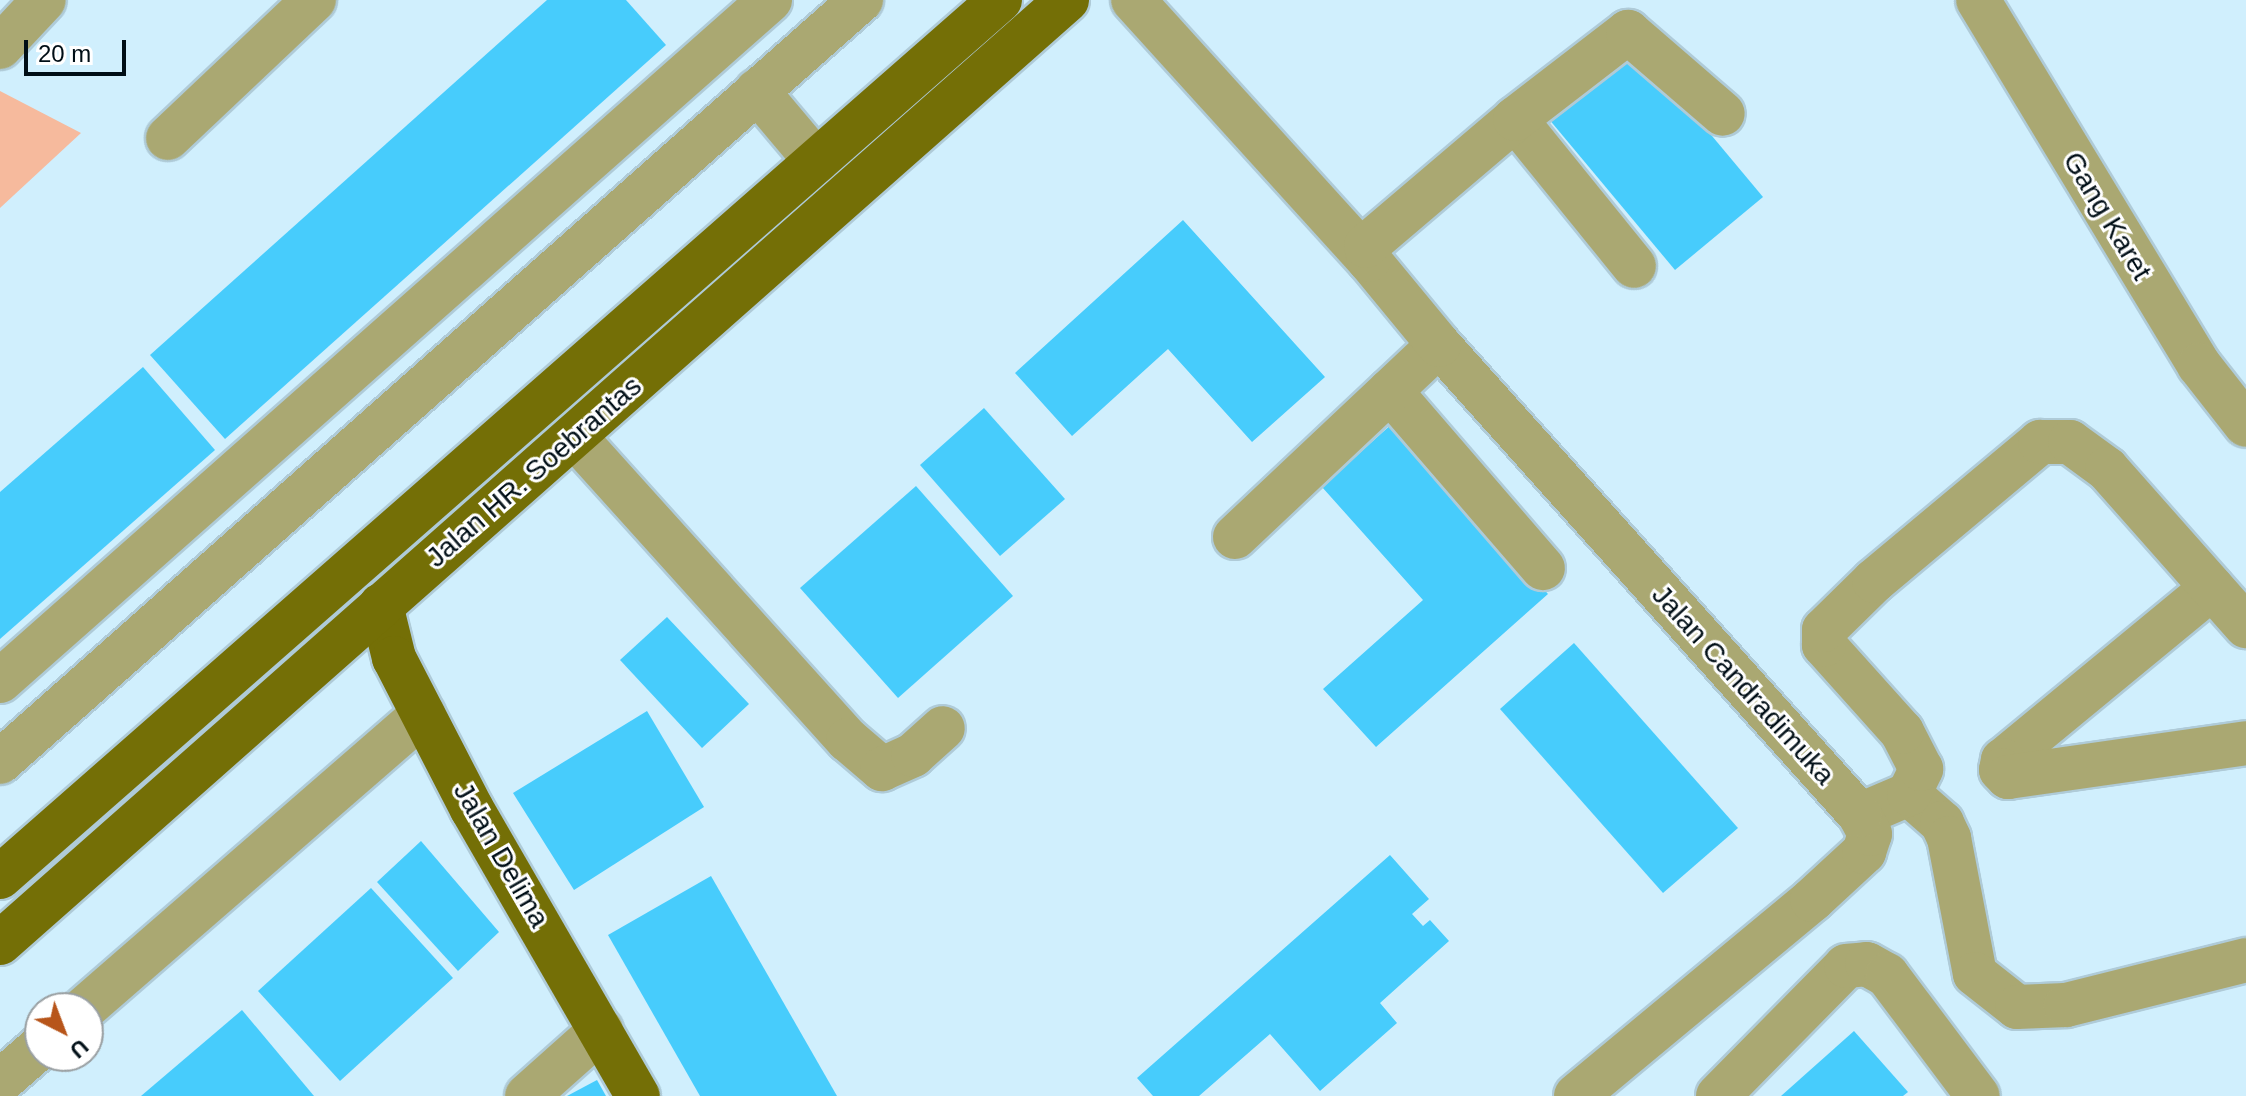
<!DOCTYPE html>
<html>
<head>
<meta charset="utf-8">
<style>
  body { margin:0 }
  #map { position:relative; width:2246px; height:1096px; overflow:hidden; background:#d0effd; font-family:Arial,sans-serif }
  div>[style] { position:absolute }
  .green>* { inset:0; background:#f6ba9d }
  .building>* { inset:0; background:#47ccfc }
  .roads { filter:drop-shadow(2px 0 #afcbd8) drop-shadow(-2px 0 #afcbd8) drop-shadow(0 2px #afcbd8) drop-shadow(0 -2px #afcbd8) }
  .minor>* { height:44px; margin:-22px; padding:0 22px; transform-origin:22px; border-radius:22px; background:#aaa872 }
  .major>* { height:44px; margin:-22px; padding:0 22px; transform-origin:22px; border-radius:22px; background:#746f06 }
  span { translate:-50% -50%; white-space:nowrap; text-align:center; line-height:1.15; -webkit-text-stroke:6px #fff; paint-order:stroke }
  .street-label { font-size:28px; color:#000e16 }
  .north { position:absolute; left:24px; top:992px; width:80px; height:80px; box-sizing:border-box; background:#fff; border:2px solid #999fa2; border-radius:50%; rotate:138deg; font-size:22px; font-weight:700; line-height:32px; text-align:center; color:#000e16 }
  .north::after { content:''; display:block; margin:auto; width:28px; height:36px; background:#b7551a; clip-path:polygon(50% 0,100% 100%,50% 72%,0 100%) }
  .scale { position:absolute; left:24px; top:40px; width:102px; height:36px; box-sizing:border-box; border:4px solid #000e16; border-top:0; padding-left:10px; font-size:24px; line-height:28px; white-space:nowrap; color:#000e16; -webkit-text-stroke:6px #fff; paint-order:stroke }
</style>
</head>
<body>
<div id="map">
  <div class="green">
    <div style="clip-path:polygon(0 91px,81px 133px,0 208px)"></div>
  </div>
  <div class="building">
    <div style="clip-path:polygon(547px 0,626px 0,666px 45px,225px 439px,150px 355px)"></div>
    <div style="clip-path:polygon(1631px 39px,1763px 197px,1675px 270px,1543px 112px)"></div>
    <div style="clip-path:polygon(1183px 220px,1325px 377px,1252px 442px,1168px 349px,1072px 436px,1015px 373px)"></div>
    <div style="clip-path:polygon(143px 367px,215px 450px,0 639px,0 492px)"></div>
    <div style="clip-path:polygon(984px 408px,1065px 499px,1000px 556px,920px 465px)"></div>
    <div style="clip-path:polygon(1394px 422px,1548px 594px,1376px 747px,1323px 689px,1423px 600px,1322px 487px)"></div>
    <div style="clip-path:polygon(916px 486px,1013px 596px,898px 698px,800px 588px)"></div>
    <div style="clip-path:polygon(667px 617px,749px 704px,702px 748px,620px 660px)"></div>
    <div style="clip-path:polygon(1574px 643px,1738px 828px,1663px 893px,1500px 709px)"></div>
    <div style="clip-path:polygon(647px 711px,704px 807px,574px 890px,513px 793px)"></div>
    <div style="clip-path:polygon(421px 841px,499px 932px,458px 971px,377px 882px)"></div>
    <div style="clip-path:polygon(1390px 855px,1429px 899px,1412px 914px,1423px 926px,1430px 920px,1449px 941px,1380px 1003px,1397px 1023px,1320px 1091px,1270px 1034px,1199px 1096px,1153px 1096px,1137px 1078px)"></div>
    <div style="clip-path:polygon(711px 876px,837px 1096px,700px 1096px,608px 935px)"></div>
    <div style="clip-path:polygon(371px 888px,453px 978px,340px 1081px,258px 991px)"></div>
    <div style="clip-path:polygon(242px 1010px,314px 1096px,141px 1096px)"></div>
    <div style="clip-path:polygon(1854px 1031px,1908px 1092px,1903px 1096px,1781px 1096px)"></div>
    <div style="clip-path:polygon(597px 1080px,606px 1096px,567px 1096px)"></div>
  </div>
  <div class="roads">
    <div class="minor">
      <div style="left:1133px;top:0;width:351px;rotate:47.8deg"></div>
      <div style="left:1978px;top:0;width:427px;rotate:58.8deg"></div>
      <div style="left:2199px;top:365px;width:76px;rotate:51.9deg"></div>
      <div style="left:0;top:47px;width:64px;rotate:-46.9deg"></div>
      <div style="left:757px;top:91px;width:92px;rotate:49.9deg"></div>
      <div style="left:1515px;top:119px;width:189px;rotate:51deg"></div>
      <div style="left:168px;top:138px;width:201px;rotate:-43.4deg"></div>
      <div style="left:1390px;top:391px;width:234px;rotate:49.2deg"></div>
      <div style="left:574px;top:436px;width:409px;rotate:48deg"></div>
      <div style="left:848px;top:740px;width:45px;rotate:40.5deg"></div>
      <div style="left:882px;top:769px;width:34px;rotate:-24deg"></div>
      <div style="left:913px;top:755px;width:40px;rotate:-42deg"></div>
      <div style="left:1235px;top:537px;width:280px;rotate:-43.3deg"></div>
      <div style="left:2212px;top:588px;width:271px;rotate:140.5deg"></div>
      <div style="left:2003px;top:760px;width:10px;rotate:101deg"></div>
      <div style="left:2001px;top:770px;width:10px;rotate:45deg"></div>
      <div style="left:2008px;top:777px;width:240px;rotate:-8.1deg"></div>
      <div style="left:0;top:681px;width:1028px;rotate:-41.49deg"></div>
      <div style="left:0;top:762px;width:1150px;rotate:-41.51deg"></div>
      <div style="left:1909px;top:794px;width:44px;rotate:41.3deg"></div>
      <div style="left:1942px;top:823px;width:17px;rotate:65deg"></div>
      <div style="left:1949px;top:838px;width:138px;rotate:79.2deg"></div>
      <div style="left:1975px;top:974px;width:53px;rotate:38.2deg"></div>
      <div style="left:2017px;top:1007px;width:49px;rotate:-2.3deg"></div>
      <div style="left:2066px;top:1005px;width:186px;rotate:-14deg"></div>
      <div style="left:1860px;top:815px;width:53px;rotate:-23.2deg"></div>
      <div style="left:1909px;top:794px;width:28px;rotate:-64deg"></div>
      <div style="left:1921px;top:769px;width:42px;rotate:-117.2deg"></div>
      <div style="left:1902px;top:732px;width:117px;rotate:-131.9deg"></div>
      <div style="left:1824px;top:645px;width:15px;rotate:-90deg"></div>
      <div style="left:1824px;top:630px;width:70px;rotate:-44.4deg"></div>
      <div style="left:1874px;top:581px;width:217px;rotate:-39.9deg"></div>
      <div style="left:2040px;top:442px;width:30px"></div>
      <div style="left:2070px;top:442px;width:46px;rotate:36.1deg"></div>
      <div style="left:2107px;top:469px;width:210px;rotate:48.5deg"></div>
      <div style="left:85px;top:1008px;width:448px;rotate:-41deg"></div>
      <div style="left:0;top:1082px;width:53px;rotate:-41.2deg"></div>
      <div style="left:527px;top:1096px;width:99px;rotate:-41.7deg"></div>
      <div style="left:1576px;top:1096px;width:307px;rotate:-39.7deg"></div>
      <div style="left:1812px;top:900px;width:71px;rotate:-42.7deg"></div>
      <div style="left:1864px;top:852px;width:19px;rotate:-72deg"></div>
      <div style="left:1870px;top:834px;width:21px;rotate:-118deg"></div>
      <div style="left:1860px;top:815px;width:631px;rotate:-131.85deg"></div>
      <div style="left:1439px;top:345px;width:110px;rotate:-129.5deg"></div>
      <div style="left:1369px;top:260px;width:14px;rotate:-102deg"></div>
      <div style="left:1366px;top:246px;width:196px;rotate:-40.4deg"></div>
      <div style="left:1515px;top:119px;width:143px;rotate:-37.6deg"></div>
      <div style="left:1628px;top:32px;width:125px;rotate:40.8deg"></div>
      <div style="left:1718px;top:1096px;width:182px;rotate:-45.4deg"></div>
      <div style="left:1846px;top:966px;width:21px;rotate:-5deg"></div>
      <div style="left:1867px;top:964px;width:23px;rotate:29deg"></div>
      <div style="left:1887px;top:975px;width:151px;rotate:53.1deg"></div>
    </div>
    <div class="major">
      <div style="left:381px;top:605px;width:55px;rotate:76.2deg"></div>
      <div style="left:394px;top:658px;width:170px;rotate:62.7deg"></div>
      <div style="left:472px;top:809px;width:332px;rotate:60deg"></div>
      <div style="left:0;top:877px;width:1330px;rotate:-41.25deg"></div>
      <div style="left:0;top:943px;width:1424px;rotate:-41.47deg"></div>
    </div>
  </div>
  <div class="street-label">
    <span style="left:2107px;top:216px;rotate:59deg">Gang Karet</span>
    <span style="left:534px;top:472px;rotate:-41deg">Jalan HR. Soebrantas</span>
    <span style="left:1743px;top:685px;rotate:48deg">Jalan Candradimuka</span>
    <span style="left:501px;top:855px;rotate:60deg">Jalan Delima</span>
  </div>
  <div class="north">U</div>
  <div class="scale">20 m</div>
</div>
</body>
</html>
